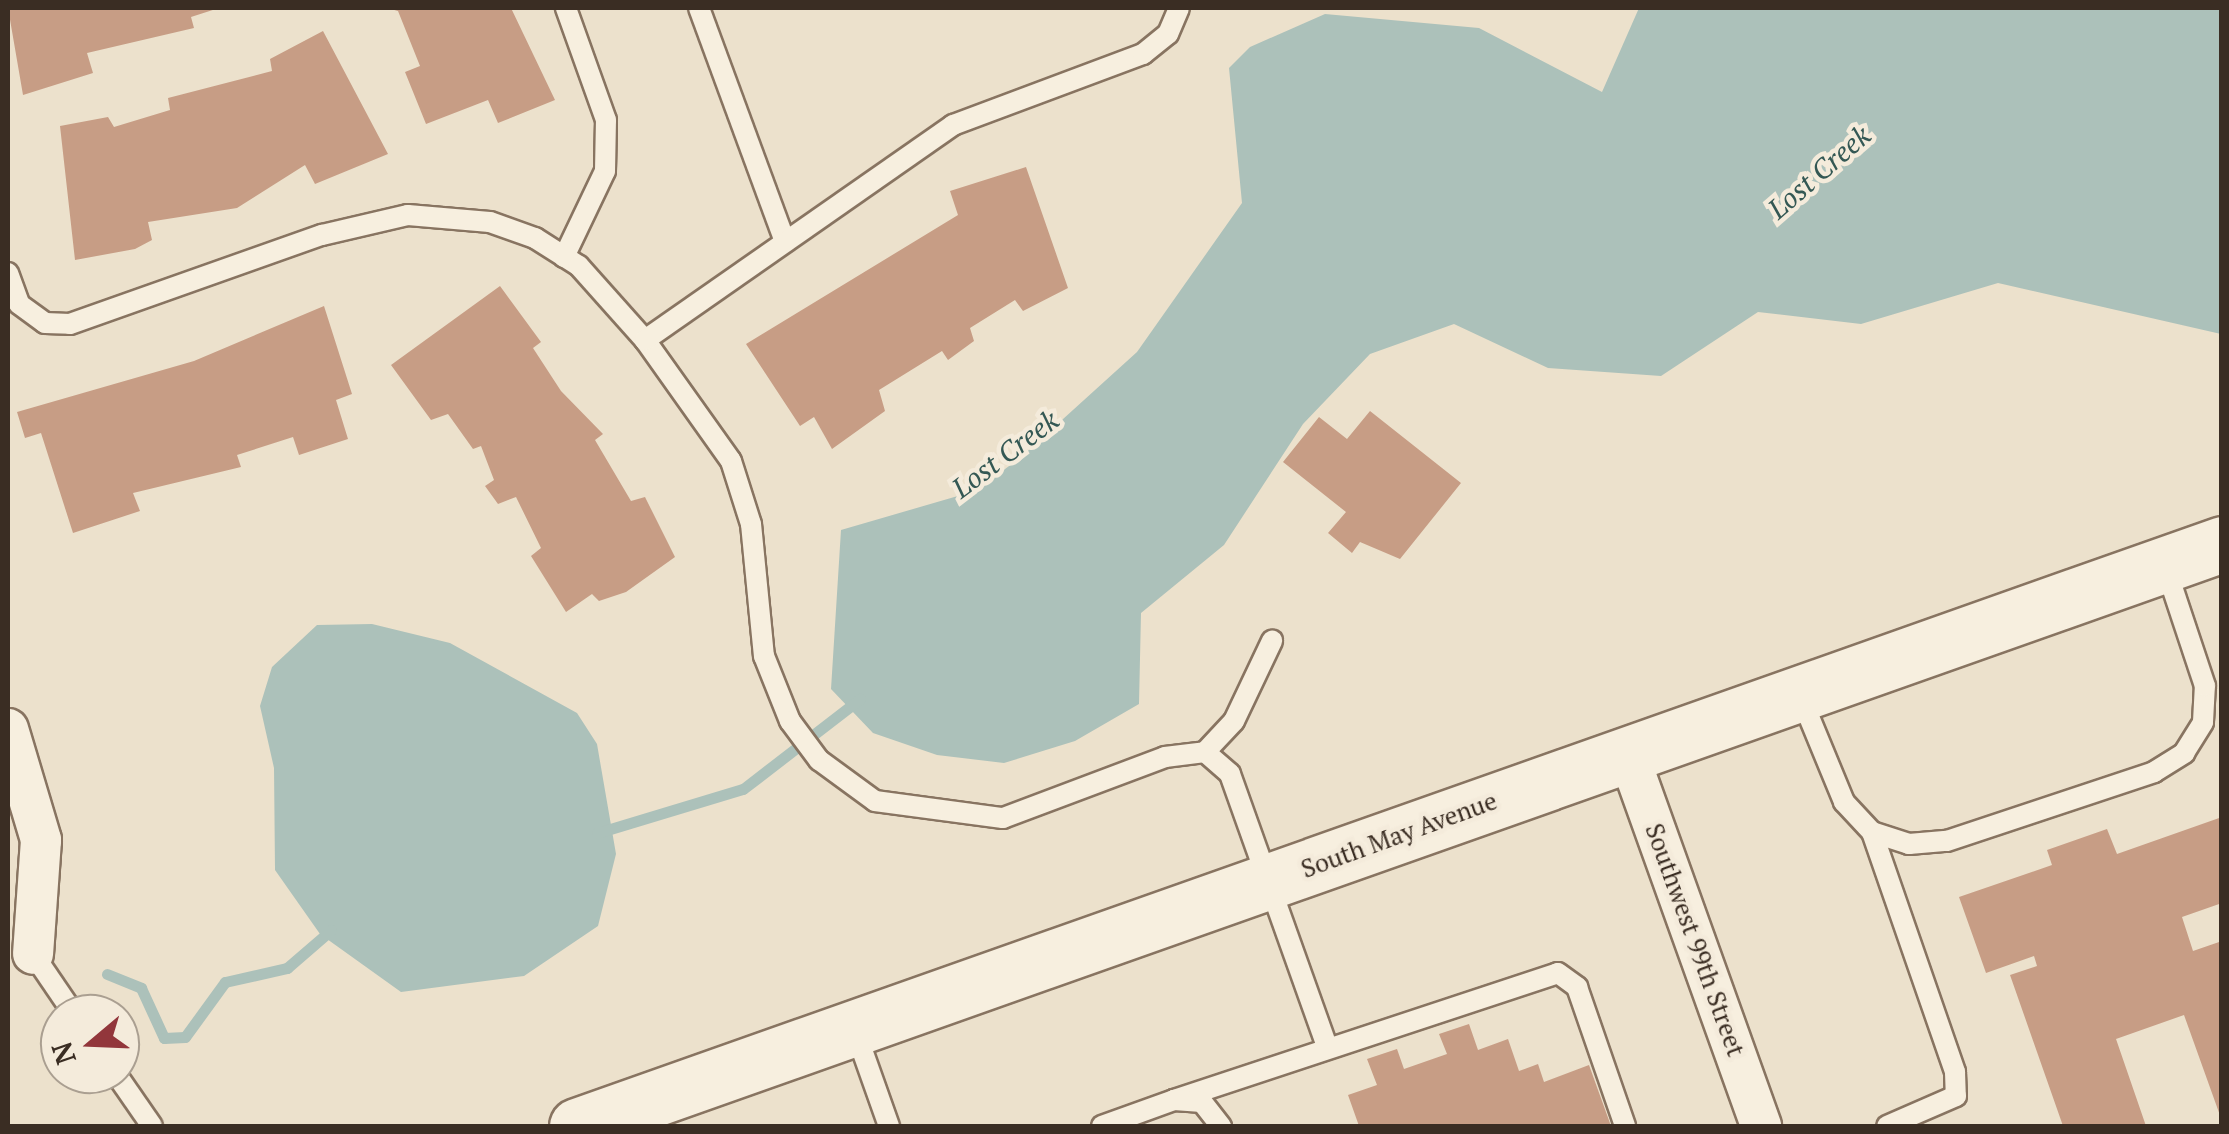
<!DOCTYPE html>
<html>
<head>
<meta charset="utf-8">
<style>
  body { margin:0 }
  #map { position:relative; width:2229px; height:1134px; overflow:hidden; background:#ece1cc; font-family:"PT Serif",serif }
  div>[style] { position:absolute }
  .water>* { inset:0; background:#acc1ba }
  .stream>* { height:11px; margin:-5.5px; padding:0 5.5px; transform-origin:5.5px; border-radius:5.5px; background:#acc1ba }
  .building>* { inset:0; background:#c79d85 }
  .roads { filter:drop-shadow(2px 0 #887461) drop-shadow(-2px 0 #887461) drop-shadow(0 2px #887461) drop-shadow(0 -2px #887461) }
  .lane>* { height:20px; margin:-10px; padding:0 10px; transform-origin:10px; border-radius:10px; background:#f7efdf }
  .street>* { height:40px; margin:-20px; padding:0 20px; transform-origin:20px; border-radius:20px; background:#f7efdf }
  .secondary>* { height:55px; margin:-27.5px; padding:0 27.5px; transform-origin:27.5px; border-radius:27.5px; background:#f7efdf }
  span { translate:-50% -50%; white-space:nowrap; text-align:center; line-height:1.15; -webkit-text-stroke:9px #f4ebdb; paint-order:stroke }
  .street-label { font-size:25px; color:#3a2d23 }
  .water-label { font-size:28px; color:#345854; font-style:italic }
  .frame { position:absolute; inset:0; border:10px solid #3a2d23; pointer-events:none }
  .north { position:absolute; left:40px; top:994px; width:100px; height:100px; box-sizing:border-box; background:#f4ebdb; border:2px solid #aa9f91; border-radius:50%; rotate:251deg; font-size:28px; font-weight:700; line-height:40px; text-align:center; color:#3a2d23 }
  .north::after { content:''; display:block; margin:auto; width:35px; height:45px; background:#92363b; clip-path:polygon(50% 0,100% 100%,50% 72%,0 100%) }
</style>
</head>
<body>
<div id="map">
  <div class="water">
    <div style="clip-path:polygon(1639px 8px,2221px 8px,2221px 334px,1998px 283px,1861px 324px,1758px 312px,1661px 376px,1548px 368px,1454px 324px,1370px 354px,1303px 424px,1224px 545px,1141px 613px,1139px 704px,1075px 741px,1004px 763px,937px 755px,873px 733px,831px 689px,841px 530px,975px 491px,1020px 458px,1137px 352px,1242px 203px,1229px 68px,1250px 47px,1325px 14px,1479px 28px,1602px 92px)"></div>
    <div style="clip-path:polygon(372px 624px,450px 643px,577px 713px,597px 744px,616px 854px,598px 926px,524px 976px,401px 992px,320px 934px,275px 870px,274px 768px,260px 706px,272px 667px,317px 625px)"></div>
  </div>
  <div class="stream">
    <div style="left:597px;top:833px;width:152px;rotate:-16.8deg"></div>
    <div style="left:743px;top:789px;width:148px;rotate:-37.6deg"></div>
    <div style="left:107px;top:974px;width:37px;rotate:22deg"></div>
    <div style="left:141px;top:988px;width:55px;rotate:65.3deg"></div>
    <div style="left:164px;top:1038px;width:21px;rotate:-3deg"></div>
    <div style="left:185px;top:1037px;width:68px;rotate:-54deg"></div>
    <div style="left:225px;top:982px;width:64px;rotate:-12.7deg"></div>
    <div style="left:287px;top:968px;width:58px;rotate:-40.8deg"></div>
  </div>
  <div class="building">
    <div style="clip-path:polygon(8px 8px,219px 8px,191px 17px,194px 28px,87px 53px,93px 73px,23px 95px)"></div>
    <div style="clip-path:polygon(387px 8px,511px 8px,555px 100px,498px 123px,488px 100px,426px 124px,405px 72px,420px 66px,398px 11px)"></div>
    <div style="clip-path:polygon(323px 31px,388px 154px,315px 184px,305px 165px,237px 208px,148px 222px,152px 240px,135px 249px,75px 260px,60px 126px,108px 117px,114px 127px,170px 110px,168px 98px,272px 71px,270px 59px)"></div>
    <div style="clip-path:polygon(1026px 167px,1068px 288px,1023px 311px,1015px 300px,970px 328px,974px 341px,948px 360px,942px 351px,879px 390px,885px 411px,832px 449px,814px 417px,800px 426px,746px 344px,958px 215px,950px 191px)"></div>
    <div style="clip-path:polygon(500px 286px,541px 342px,533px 348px,561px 391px,603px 434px,595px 440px,631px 501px,645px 497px,675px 557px,626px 592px,599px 601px,592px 594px,566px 612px,531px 556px,541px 548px,516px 497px,498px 504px,485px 486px,494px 480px,481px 446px,473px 449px,448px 414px,431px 420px,391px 365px)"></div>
    <div style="clip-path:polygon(324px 306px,352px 394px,336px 400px,348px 439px,299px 455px,293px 437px,237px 455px,241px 467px,133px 493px,140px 511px,73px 533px,41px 433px,25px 438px,17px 412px,194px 361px)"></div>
    <div style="clip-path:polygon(1370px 411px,1461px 483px,1400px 559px,1360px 542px,1352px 553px,1328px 533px,1346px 512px,1283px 462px,1319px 417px,1347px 439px)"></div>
    <div style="clip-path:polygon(2222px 817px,2222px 903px,2182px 917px,2193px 951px,2222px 941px,2222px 1121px,2184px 1015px,2116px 1039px,2146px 1126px,2063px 1126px,2010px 975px,2037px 966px,2034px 956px,1986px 973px,1959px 897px,2052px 865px,2047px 850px,2107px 829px,2117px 854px)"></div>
    <div style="clip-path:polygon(1469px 1024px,1478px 1050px,1508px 1039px,1519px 1071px,1538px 1064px,1544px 1082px,1589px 1065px,1611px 1126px,1359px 1126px,1348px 1095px,1377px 1085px,1367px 1059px,1397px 1049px,1404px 1069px,1447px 1054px,1439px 1034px)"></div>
  </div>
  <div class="roads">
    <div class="lane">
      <div style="left:699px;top:8px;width:249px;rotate:69.8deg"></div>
      <div style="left:564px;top:257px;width:95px;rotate:-64.5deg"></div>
      <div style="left:605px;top:171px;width:51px;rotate:-88.9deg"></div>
      <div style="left:606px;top:120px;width:119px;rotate:-109.7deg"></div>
      <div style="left:8px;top:273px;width:33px;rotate:70deg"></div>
      <div style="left:19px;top:304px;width:32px;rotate:36deg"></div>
      <div style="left:45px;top:323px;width:25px;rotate:2deg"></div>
      <div style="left:70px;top:324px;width:267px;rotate:-19.5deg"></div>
      <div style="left:322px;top:235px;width:88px;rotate:-13.1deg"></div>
      <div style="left:408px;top:215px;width:82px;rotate:4.9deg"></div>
      <div style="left:490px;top:222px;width:48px;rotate:19.6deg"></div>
      <div style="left:535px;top:238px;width:52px;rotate:32.5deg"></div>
      <div style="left:579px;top:266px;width:99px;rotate:48.3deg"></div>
      <div style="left:645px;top:340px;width:148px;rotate:54.6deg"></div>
      <div style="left:731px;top:461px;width:66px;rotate:72.4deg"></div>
      <div style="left:751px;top:524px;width:133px;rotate:84.4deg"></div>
      <div style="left:764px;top:656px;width:70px;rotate:68.2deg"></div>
      <div style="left:790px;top:721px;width:49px;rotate:53.4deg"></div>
      <div style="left:819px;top:760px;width:69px;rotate:36.2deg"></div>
      <div style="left:875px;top:801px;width:129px;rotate:7.6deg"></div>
      <div style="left:1003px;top:818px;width:173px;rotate:-20.6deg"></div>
      <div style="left:1165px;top:757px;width:40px;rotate:-7.1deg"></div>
      <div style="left:1205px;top:752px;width:33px;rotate:41deg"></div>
      <div style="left:1230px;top:774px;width:290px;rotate:70.4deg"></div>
      <div style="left:645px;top:340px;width:376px;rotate:-34.9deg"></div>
      <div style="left:953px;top:125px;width:203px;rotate:-20.5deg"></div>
      <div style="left:1143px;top:54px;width:32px;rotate:-39deg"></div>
      <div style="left:1168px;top:34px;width:28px;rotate:-67deg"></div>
      <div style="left:1800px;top:695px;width:116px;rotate:67.6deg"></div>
      <div style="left:1844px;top:802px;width:41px;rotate:47deg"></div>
      <div style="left:1872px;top:832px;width:39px;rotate:18deg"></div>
      <div style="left:1909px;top:844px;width:38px;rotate:-5deg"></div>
      <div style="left:1947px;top:841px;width:218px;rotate:-18.4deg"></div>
      <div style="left:2154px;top:772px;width:36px;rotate:-32deg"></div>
      <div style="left:2184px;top:753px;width:36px;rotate:-58deg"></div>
      <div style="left:2203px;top:722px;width:36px;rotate:-87deg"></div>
      <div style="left:2205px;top:686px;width:126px;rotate:-108.4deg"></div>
      <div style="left:1205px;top:752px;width:42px;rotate:-46.9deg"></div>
      <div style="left:1234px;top:721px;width:89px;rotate:-64.6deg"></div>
      <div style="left:1872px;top:832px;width:254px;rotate:70.9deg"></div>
      <div style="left:1955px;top:1072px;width:24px;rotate:88deg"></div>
      <div style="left:1956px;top:1096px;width:75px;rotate:156.5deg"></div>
      <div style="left:33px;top:954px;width:73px;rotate:55.7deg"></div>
      <div style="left:855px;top:1030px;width:102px;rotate:70.5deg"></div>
      <div style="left:116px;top:1074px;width:63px;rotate:55.3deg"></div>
      <div style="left:1174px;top:1100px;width:404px;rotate:-18.3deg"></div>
      <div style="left:1558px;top:973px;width:24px;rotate:36deg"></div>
      <div style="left:1577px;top:987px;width:147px;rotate:70.9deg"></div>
      <div style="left:1102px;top:1126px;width:77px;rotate:-19.9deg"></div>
      <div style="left:1174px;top:1100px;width:28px;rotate:4deg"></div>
      <div style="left:1202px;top:1102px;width:31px;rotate:52deg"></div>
    </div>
    <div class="street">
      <div style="left:8px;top:729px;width:116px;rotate:73.4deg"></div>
      <div style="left:41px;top:840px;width:114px;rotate:94deg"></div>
      <div style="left:1628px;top:754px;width:395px;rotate:70.3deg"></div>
    </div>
    <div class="secondary">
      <div style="left:577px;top:1126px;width:1745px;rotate:-19.48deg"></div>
    </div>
  </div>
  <div class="street-label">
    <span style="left:1399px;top:835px;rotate:-20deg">South May Avenue</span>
    <span style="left:1695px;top:940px;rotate:70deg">Southwest 99th Street</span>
  </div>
  <div class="water-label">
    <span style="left:1819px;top:172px;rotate:-41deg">Lost Creek</span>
    <span style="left:1005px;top:454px;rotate:-37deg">Lost Creek</span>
  </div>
  <div class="frame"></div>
  <div class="north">N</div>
</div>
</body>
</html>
